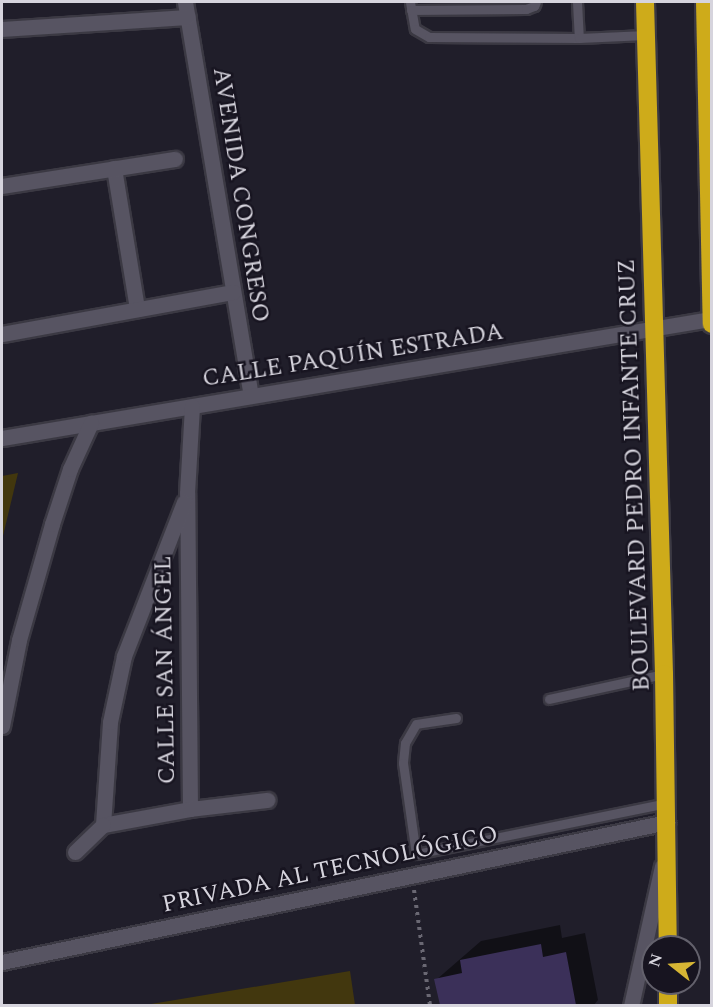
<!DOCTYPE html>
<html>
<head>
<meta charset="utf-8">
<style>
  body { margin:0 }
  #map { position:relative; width:713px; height:1007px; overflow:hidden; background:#201e2a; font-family:Spectral,serif }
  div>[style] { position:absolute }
  .green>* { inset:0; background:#42370e }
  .shadow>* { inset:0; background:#0007 }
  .building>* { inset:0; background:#3b3059 }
  .path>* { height:4px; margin-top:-2px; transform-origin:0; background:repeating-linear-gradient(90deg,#6a6873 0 3px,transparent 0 7.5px) }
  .roads { filter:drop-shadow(2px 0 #3b3943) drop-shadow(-2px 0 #3b3943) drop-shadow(0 2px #3b3943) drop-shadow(0 -2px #3b3943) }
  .lane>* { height:9px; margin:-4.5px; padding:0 4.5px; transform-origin:4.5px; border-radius:4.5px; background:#575462 }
  .street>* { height:15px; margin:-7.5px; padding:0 7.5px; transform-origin:7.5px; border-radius:7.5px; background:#575462 }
  .highway>* { height:18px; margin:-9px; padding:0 9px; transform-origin:9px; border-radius:9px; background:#ceab1a }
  span { translate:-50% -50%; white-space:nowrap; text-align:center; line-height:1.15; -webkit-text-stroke:5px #171420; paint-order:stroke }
  .street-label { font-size:24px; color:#d6d4dd }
  .frame { position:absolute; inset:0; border:3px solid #d6d4dd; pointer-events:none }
  .north { position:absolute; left:641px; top:935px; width:60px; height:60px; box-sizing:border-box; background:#171420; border:2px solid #63616c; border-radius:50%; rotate:287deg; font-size:16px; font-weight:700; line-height:24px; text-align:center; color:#d6d4dd }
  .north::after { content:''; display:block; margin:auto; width:21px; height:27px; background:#d6b534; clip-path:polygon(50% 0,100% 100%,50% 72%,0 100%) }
</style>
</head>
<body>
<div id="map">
  <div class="green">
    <div style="clip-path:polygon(18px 473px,2px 540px,2px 476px)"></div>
    <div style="clip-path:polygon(350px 971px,355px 1005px,145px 1005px)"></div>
  </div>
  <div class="shadow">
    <div style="clip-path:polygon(560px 925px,562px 938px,585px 933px,598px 1000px,593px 1006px,441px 1006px,436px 980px,481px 941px)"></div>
  </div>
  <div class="building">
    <div style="clip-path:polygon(541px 944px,543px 957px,566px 952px,576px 1005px,440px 1005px,434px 979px,462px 973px,460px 960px)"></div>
  </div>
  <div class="path">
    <div style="left:414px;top:890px;width:117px;rotate:82.1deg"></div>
  </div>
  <div class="roads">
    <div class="lane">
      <div style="left:410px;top:2px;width:27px;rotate:80deg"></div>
      <div style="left:415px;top:29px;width:16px;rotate:30deg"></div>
      <div style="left:429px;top:37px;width:150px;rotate:0.4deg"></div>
      <div style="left:577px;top:2px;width:36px;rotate:87deg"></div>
      <div style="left:579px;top:38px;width:67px;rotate:-2.6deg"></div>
      <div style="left:411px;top:10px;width:115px;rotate:-0.5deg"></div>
      <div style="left:526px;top:9px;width:9px;rotate:-21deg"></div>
      <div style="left:534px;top:6px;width:4px;rotate:-63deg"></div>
      <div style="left:549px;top:699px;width:118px;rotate:-12.3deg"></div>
      <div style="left:456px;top:718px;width:40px;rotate:171.5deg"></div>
      <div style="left:416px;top:724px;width:22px;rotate:120deg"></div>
      <div style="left:405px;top:743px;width:20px;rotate:96deg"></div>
      <div style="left:403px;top:763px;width:92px;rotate:81.9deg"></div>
      <div style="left:416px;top:854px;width:256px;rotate:-11.5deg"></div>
    </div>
    <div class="street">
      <div style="left:185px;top:2px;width:399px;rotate:80.5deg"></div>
      <div style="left:2px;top:29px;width:186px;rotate:-3.7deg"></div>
      <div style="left:114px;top:168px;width:143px;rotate:80.7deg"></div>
      <div style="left:2px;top:186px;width:175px;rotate:-8.9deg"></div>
      <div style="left:2px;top:334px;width:235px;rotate:-10.3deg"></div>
      <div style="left:2px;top:438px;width:719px;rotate:-9.53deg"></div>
      <div style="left:2px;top:726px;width:88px;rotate:-78.8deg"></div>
      <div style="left:19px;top:640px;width:121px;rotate:-74.1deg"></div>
      <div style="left:52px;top:524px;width:58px;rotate:-71.9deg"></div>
      <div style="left:70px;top:469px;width:51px;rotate:-65.5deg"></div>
      <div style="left:190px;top:809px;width:316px;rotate:-90.5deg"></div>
      <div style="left:187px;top:493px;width:87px;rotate:-86.7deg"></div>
      <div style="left:103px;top:825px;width:103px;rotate:-86.1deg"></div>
      <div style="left:110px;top:722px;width:67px;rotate:-78deg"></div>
      <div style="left:124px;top:656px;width:165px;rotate:-68.7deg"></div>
      <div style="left:103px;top:825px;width:88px;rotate:-10.4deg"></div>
      <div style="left:190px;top:809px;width:78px;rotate:-6.7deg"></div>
      <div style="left:75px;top:852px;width:39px;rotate:-44deg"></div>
      <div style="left:2px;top:962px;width:680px;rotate:-11.89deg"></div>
      <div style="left:631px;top:1006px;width:143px;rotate:-77.5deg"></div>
    </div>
    <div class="highway">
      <div style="left:645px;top:2px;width:672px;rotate:88.38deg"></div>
      <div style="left:664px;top:674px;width:273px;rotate:89.2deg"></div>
      <div style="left:705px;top:2px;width:322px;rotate:88.8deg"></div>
      <div style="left:668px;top:983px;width:23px;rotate:90deg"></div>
    </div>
  </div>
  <div class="street-label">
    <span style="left:240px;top:195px;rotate:81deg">AVENIDA CONGRESO</span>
    <span style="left:353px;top:356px;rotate:-9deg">CALLE PAQUÍN ESTRADA</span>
    <span style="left:635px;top:475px;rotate:-92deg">BOULEVARD PEDRO INFANTE CRUZ</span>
    <span style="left:166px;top:670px;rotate:-91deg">CALLE SAN ÁNGEL</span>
    <span style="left:330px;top:870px;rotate:-12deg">PRIVADA AL TECNOLÓGICO</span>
  </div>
  <div class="frame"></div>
  <div class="north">N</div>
</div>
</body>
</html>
